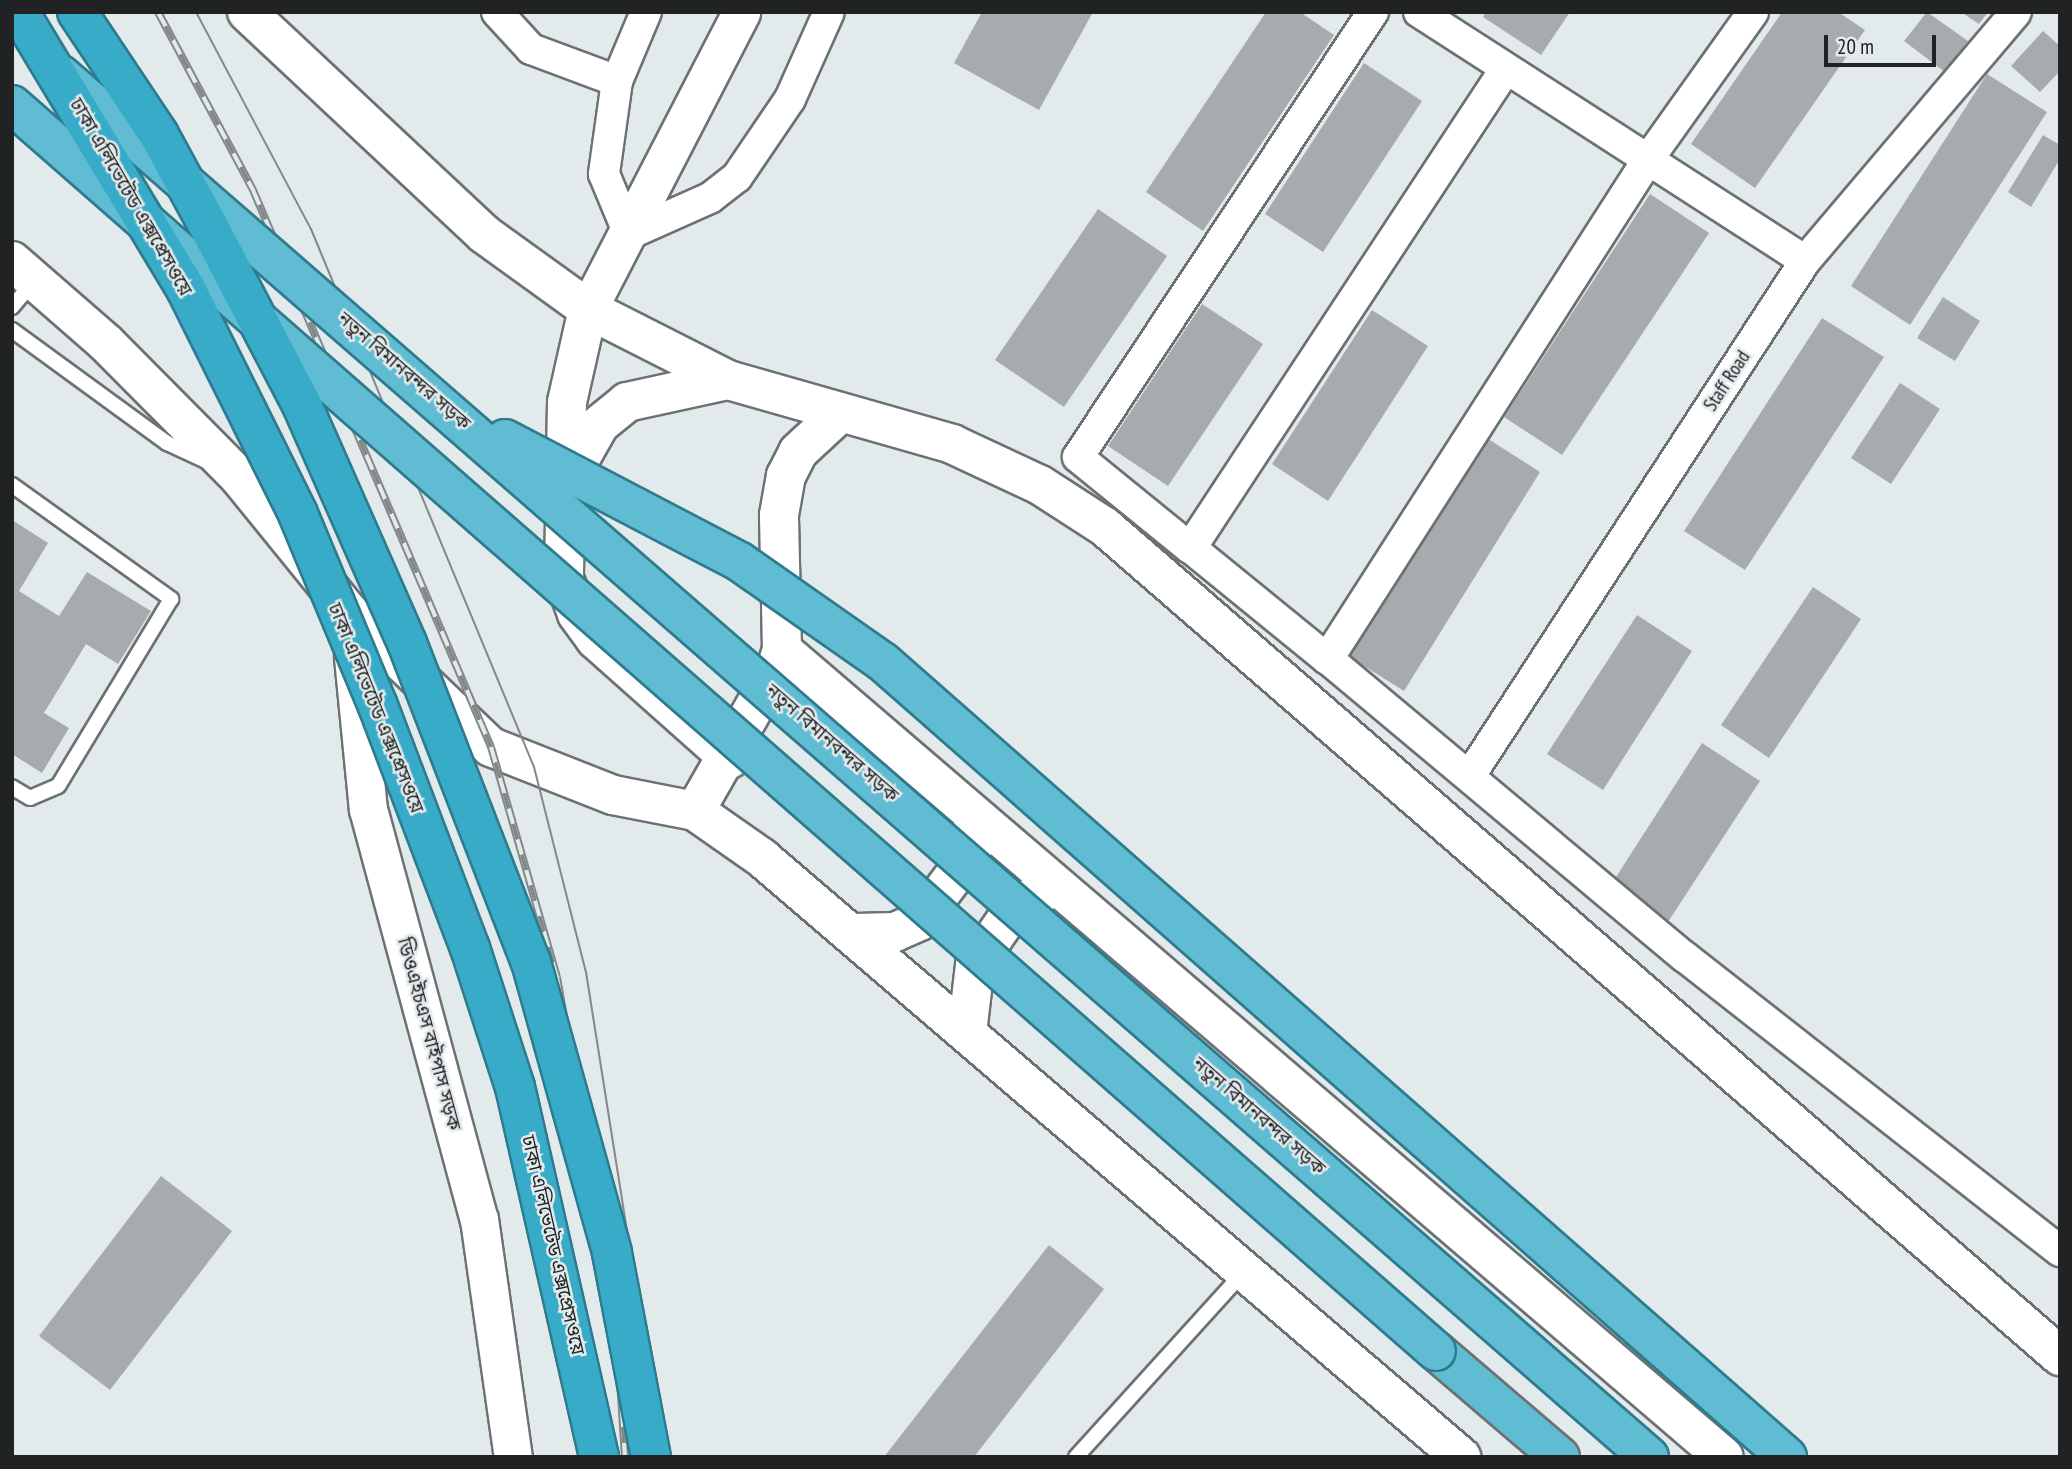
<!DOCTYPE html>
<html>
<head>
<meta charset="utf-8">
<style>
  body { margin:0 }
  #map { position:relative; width:2072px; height:1469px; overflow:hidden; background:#e3eaec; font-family:"PT Sans Narrow","Noto Sans Bengali",sans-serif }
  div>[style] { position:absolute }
  .building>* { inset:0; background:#a6acae }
  .roads { filter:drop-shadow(2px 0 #6c7273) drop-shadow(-2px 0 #6c7273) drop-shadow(0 2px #6c7273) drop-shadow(0 -2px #6c7273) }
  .service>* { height:14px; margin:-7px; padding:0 7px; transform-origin:7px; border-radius:7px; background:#fff }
  .minor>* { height:30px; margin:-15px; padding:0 15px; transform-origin:15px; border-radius:15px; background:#fff }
  .tertiary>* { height:37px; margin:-18.5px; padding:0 18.5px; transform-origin:18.5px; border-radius:18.5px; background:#fff }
  .secondary>* { height:38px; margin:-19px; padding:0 19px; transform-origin:19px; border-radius:19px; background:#fff }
  .trunk>* { height:38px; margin:-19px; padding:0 19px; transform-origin:19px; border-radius:19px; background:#5fbcd2 }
  .tram>* { height:2px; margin:-1px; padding:0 1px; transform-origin:1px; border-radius:1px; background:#838889 }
  .rail>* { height:8px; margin-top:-4px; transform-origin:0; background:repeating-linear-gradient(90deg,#e3eaec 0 16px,#838889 0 32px); box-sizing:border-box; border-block:2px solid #838889 }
  .bridges { filter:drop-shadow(2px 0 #2f7b8e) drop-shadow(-2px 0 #2f7b8e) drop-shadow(0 2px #2f7b8e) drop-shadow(0 -2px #2f7b8e) }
  .trunk-bridge>* { height:38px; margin:-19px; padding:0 19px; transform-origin:19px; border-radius:19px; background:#5fbcd2 }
  .motorway-bridge>* { height:38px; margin:-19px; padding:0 19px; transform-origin:19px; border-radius:19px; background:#37abc7 }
  span { translate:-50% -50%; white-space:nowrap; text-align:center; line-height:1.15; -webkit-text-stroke:5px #e3eaec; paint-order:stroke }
  .street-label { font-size:19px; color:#202223 }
  .frame { position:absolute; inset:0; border:14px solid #202223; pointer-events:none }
  .scale { position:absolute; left:1824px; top:35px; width:112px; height:32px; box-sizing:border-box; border:4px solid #202223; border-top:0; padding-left:9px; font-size:21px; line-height:24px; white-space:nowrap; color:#202223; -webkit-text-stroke:5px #e3eaec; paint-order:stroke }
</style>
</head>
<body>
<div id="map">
  <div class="building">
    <div style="clip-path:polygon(982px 12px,1093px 12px,1039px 110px,954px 63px)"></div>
    <div style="clip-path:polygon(1266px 12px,1300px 12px,1334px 35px,1203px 231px,1146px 192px)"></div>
    <div style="clip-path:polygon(1486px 12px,1570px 12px,1541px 55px,1483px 17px)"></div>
    <div style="clip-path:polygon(1782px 12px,1838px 12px,1865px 30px,1755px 188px,1691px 144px)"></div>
    <div style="clip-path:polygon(1927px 12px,1968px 41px,1945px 72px,1904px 41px)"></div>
    <div style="clip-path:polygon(1961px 12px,1988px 12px,1979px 24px)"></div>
    <div style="clip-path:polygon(2043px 31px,2060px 46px,2060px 71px,2040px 92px,2011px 66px)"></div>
    <div style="clip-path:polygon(1364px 63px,1422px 101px,1323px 252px,1265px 214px)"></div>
    <div style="clip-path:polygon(1987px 74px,2047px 112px,1910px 325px,1851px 286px)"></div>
    <div style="clip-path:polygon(2043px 135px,2060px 145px,2060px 159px,2031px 207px,2008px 192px)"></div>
    <div style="clip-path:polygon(1650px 194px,1709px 233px,1562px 455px,1504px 417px)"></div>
    <div style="clip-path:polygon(1098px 209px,1167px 256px,1064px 407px,995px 360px)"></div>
    <div style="clip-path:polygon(1943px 297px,1980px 321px,1955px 361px,1917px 338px)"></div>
    <div style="clip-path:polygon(1202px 304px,1263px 344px,1168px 486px,1108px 446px)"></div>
    <div style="clip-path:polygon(1372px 310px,1428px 346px,1328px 501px,1272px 464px)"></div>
    <div style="clip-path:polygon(1822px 318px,1884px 357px,1745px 570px,1684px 531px)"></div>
    <div style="clip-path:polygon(1900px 383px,1940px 409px,1891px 484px,1851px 458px)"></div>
    <div style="clip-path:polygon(1485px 437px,1540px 472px,1404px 691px,1348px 656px)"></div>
    <div style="clip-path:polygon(12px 520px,48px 543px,19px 591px,59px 616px,87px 572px,151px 611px,118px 664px,86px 644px,44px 713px,69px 728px,42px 773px,12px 754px)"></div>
    <div style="clip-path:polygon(1813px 587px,1861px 619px,1769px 758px,1721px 725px)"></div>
    <div style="clip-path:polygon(1637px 615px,1692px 651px,1603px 790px,1547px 754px)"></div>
    <div style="clip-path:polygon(1702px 743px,1760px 781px,1666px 925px,1609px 888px)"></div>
    <div style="clip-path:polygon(161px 1176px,232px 1231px,110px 1390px,39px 1336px)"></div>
    <div style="clip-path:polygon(1049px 1245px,1104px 1289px,974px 1457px,884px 1457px)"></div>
  </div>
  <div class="roads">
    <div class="service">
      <div style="left:12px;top:307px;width:31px;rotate:-50deg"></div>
      <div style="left:12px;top:330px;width:192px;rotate:36.1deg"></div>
      <div style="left:167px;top:443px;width:41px;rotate:24.7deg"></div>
      <div style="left:12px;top:485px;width:196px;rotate:35.6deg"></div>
      <div style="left:171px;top:599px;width:218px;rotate:121.1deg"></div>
      <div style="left:58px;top:786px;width:30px;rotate:157deg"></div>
      <div style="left:30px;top:798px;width:21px;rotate:-149deg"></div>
      <div style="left:1076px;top:1457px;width:248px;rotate:-47.8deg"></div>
    </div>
    <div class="minor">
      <div style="left:497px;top:12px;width:50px;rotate:47.4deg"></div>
      <div style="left:531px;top:49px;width:92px;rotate:20.4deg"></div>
      <div style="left:646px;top:12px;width:75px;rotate:112.8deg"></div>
      <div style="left:617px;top:81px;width:94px;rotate:98deg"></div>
      <div style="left:604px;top:174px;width:65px;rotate:67.4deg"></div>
      <div style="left:629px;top:234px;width:89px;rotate:-24deg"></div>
      <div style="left:710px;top:198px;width:34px;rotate:-38deg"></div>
      <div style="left:737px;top:177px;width:94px;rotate:-55.8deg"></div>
      <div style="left:790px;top:99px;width:95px;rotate:-65.9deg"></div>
      <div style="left:1373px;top:12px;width:534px;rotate:123.54deg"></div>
      <div style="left:1078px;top:457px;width:144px;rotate:39.1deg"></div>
      <div style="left:1190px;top:548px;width:572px;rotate:-56.62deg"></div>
      <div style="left:1505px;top:70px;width:572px;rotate:123.3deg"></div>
      <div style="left:1191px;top:548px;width:176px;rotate:39.2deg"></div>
      <div style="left:1327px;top:659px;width:596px;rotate:-57.27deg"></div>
      <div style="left:1649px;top:158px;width:595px;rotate:122.65deg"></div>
      <div style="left:1328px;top:659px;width:465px;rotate:39.9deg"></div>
      <div style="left:1685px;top:957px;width:477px;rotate:38.1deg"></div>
      <div style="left:1419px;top:12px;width:459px;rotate:32.8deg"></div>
      <div style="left:1649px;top:158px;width:179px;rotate:-54.5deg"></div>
      <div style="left:1471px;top:774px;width:612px;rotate:-56.93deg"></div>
      <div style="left:1805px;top:261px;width:326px;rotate:-49.7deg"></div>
    </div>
    <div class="tertiary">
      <div style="left:588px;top:309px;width:334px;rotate:-62.7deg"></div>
      <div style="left:353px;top:657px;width:153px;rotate:84.4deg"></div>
      <div style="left:368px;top:809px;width:425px;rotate:74.9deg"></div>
      <div style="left:479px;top:1219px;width:240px;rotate:81.9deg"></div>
    </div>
    <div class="secondary">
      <div style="left:247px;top:12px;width:325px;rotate:43.1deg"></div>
      <div style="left:484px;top:234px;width:128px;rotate:35.8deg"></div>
      <div style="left:588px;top:309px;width:157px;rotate:26.9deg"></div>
      <div style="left:728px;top:380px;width:233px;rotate:15.9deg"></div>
      <div style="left:952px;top:444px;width:97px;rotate:25deg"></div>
      <div style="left:1040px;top:485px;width:77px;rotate:32.9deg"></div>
      <div style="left:1105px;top:527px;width:1265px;rotate:40.96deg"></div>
      <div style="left:12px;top:261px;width:125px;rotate:41.1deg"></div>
      <div style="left:106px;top:343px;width:189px;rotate:45.2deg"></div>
      <div style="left:239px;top:477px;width:173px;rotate:50.9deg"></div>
      <div style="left:348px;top:611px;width:197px;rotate:43.6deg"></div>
      <div style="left:491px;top:747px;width:131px;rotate:21.5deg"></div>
      <div style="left:613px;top:795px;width:84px;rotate:11deg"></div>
      <div style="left:695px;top:811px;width:82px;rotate:35deg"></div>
      <div style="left:762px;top:858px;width:921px;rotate:40.59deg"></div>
      <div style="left:588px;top:309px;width:95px;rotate:102.7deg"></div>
      <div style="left:567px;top:402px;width:176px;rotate:91deg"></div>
      <div style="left:564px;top:578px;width:38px;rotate:70deg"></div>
      <div style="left:577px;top:614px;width:32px;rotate:54deg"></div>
      <div style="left:596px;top:640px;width:179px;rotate:41.6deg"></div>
      <div style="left:568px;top:480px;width:64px;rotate:-60.3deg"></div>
      <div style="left:600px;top:424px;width:35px;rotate:-39deg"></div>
      <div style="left:627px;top:402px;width:103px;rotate:-12.3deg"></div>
      <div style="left:782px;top:650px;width:1240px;rotate:40.59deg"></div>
      <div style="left:695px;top:811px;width:161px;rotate:-60.3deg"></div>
      <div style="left:775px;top:671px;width:22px;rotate:-72deg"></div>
      <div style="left:782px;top:650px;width:135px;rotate:-91.3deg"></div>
      <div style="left:779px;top:515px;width:40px;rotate:-80deg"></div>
      <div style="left:786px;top:476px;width:27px;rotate:-63deg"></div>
      <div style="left:798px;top:452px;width:54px;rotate:-42.8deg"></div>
      <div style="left:855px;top:933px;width:40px;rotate:-1.4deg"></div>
      <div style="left:895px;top:932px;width:27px;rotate:-24deg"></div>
      <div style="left:920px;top:921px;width:86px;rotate:-53deg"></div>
      <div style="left:972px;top:852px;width:19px;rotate:-96deg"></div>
      <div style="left:967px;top:1033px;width:68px;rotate:-83.3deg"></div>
      <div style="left:975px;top:965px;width:74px;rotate:-55.5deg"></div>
      <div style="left:1017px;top:904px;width:30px;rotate:-24deg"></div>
    </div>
    <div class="trunk">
      <div style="left:1436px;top:1351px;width:163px;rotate:40.5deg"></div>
    </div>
  </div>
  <div class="tram">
    <div style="left:196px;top:12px;width:246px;rotate:62.1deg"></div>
    <div style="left:311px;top:229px;width:582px;rotate:67.49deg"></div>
    <div style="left:534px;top:767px;width:211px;rotate:75.8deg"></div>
    <div style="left:586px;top:972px;width:358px;rotate:81deg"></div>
    <div style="left:642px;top:1326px;width:131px;rotate:85.6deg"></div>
  </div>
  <div class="rail">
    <div style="left:158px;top:12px;width:202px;rotate:61.9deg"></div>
    <div style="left:253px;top:190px;width:606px;rotate:66.86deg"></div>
    <div style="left:491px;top:747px;width:239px;rotate:74deg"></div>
    <div style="left:557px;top:977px;width:343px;rotate:80.1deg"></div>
    <div style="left:616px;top:1315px;width:142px;rotate:86.4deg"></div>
  </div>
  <div class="bridges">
    <div class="trunk-bridge">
      <div style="left:61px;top:75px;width:2105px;rotate:41.03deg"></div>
      <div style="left:12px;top:105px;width:1892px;rotate:41.19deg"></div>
      <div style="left:505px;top:439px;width:265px;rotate:27.6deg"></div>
      <div style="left:740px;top:562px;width:174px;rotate:35deg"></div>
      <div style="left:883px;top:662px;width:1204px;rotate:41.33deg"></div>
    </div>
    <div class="motorway-bridge">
      <div style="left:19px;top:12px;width:323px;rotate:58.9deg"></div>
      <div style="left:186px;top:289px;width:251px;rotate:63.5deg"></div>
      <div style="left:298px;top:514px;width:208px;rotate:67.4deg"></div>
      <div style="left:378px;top:706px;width:259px;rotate:69.2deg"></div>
      <div style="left:470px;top:948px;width:146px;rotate:72.1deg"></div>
      <div style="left:515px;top:1087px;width:379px;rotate:77.2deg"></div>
      <div style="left:77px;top:12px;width:148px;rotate:56.3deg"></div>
      <div style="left:159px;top:135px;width:105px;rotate:61.5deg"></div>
      <div style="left:209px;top:227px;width:201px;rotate:62.4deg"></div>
      <div style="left:302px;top:405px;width:260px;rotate:66.2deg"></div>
      <div style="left:407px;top:643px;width:342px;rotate:68.8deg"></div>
      <div style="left:531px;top:962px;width:302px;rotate:74.4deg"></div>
      <div style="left:612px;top:1253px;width:208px;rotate:79.2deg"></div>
    </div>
  </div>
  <div class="street-label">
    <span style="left:131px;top:197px;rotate:60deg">ঢাকা এলিভেটেড এক্সপ্রেসওয়ে</span>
    <span style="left:404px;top:371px;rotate:41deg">নতুন বিমানবন্দর সড়ক</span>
    <span style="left:1727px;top:381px;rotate:-57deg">Staff Road</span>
    <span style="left:376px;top:708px;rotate:68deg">ঢাকা এলিভেটেড এক্সপ্রেসওয়ে</span>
    <span style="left:832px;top:743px;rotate:41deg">নতুন বিমানবন্দর সড়ক</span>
    <span style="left:429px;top:1034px;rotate:75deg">ডিওএইচএস বাইপাস সড়ক</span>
    <span style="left:1259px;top:1116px;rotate:41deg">নতুন বিমানবন্দর সড়ক</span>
    <span style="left:553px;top:1245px;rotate:77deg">ঢাকা এলিভেটেড এক্সপ্রেসওয়ে</span>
  </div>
  <div class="frame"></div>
  <div class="scale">20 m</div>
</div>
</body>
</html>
